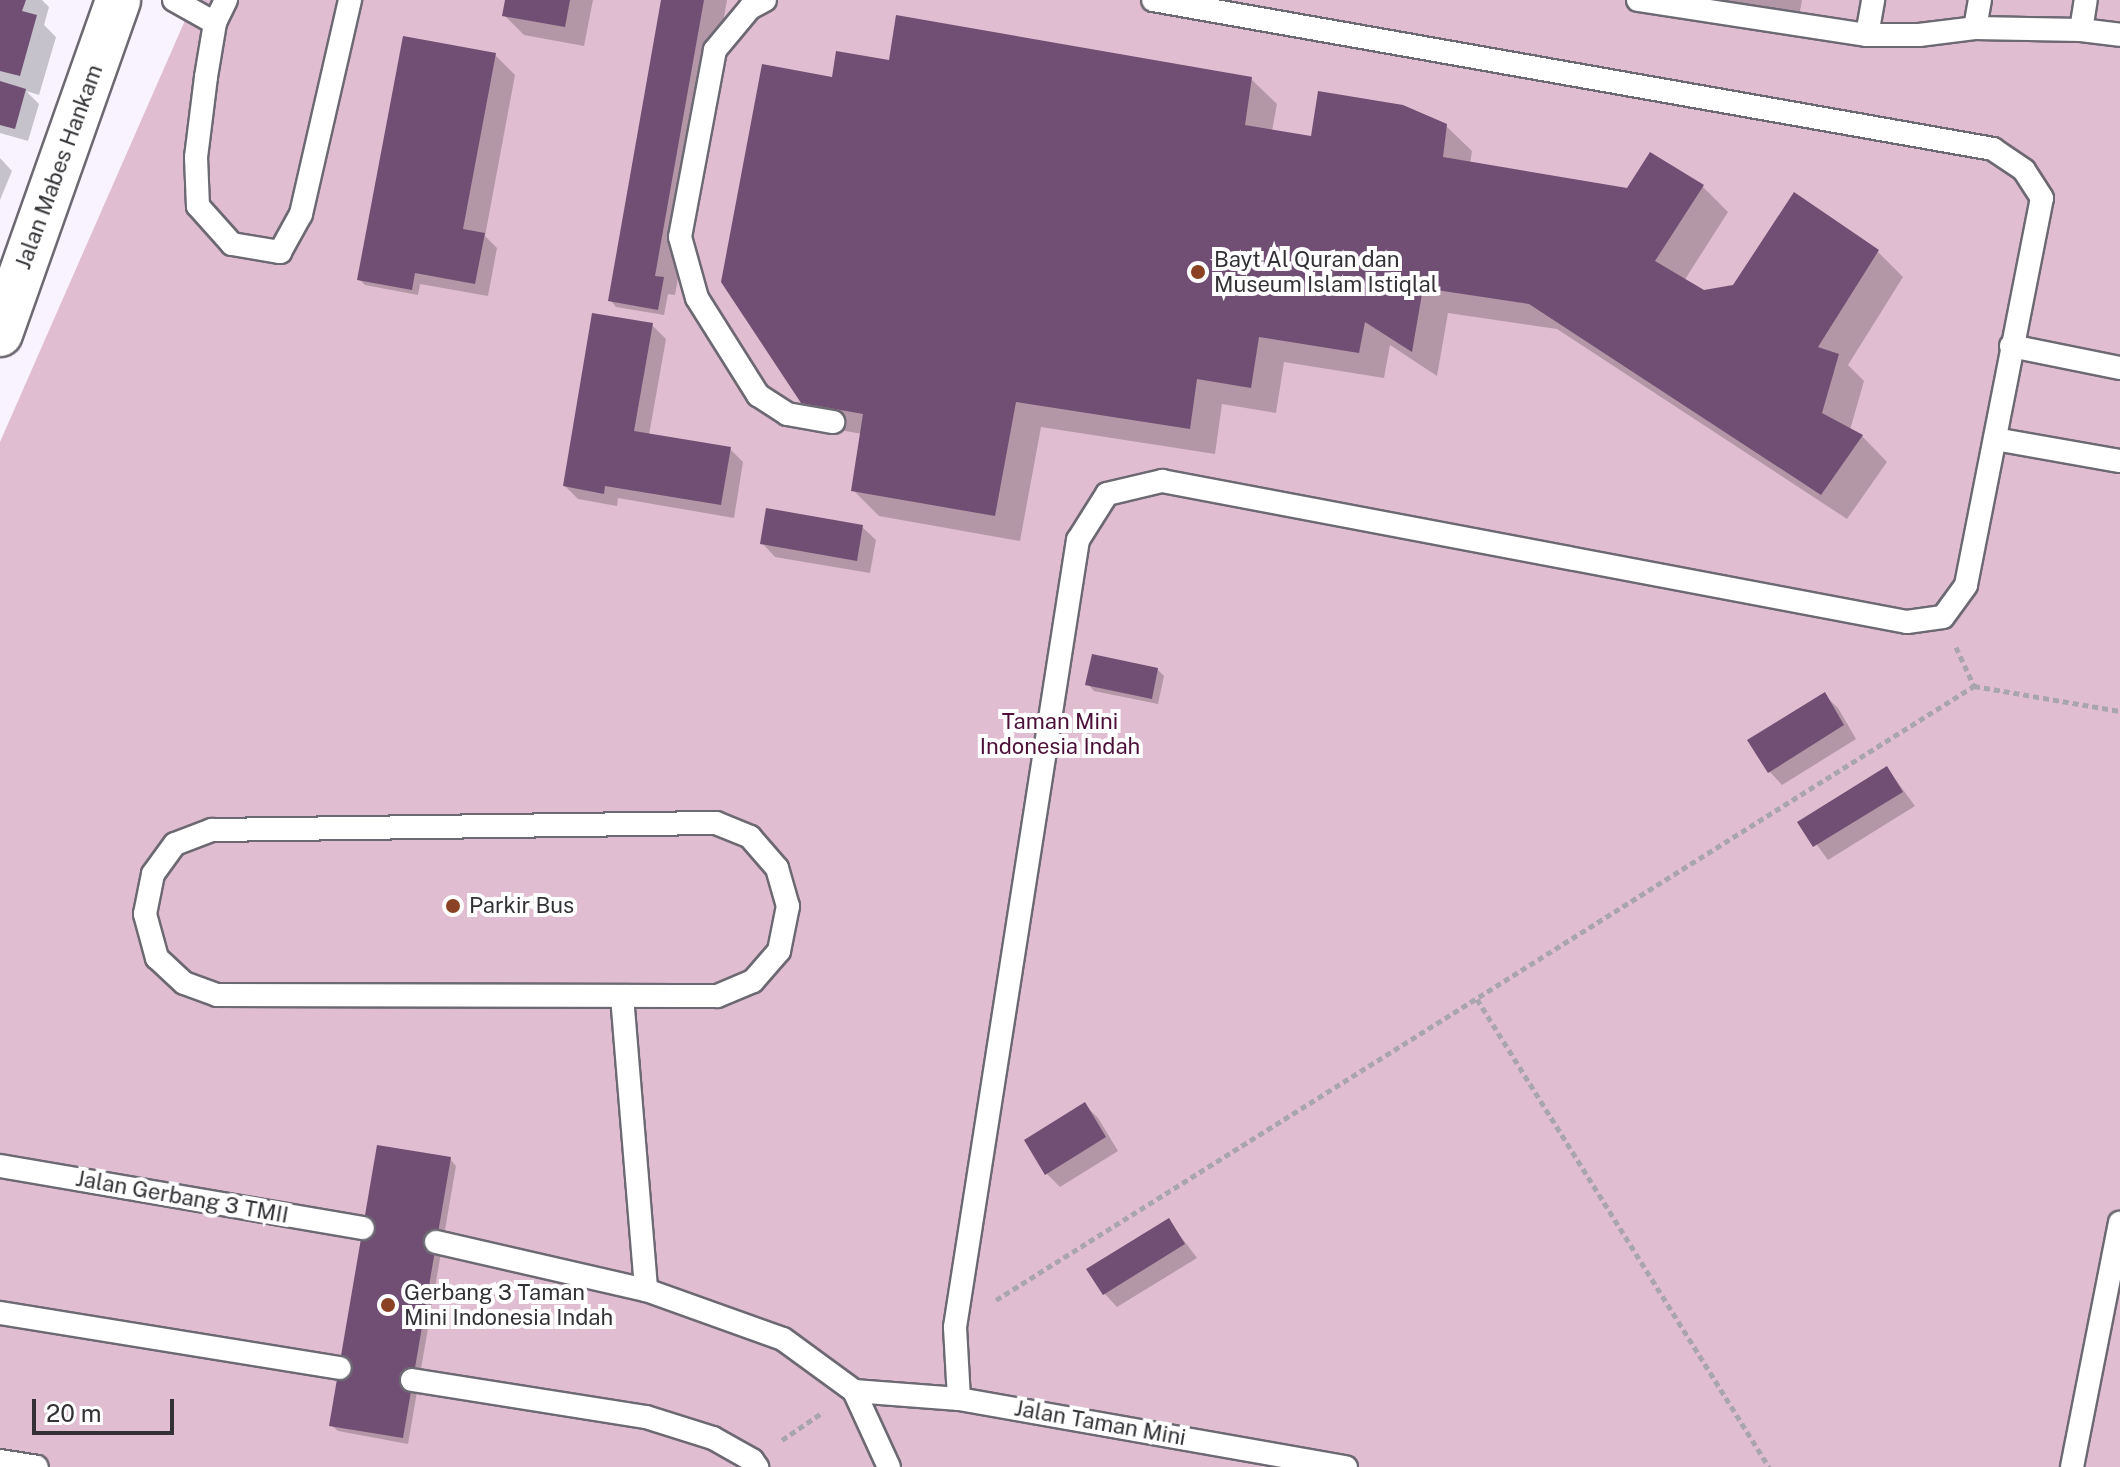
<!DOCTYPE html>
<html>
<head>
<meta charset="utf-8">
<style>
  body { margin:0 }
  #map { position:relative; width:2120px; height:1467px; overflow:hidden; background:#f8f3fe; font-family:"Public Sans",sans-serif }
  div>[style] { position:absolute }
  .green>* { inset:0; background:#e0bdd0 }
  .shadow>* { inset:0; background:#0003 }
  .building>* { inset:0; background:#714f74 }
  .path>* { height:5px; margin-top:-2.5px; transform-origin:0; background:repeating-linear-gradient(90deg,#a9a5ad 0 6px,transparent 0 10px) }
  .roads { filter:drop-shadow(2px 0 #6d6973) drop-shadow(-2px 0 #6d6973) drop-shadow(0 2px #6d6973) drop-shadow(0 -2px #6d6973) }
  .lane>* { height:22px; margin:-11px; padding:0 11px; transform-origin:11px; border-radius:11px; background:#fff }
  .primary>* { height:44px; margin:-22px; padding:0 22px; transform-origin:22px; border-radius:22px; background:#fff }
  .dots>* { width:22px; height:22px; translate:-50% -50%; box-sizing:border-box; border:4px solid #fff; border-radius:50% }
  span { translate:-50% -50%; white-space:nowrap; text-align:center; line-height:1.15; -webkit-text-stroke:8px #fff; paint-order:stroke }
  .street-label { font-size:22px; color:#333135 }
  .poi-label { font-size:22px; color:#333135 }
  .left { translate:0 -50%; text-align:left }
  .park-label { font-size:22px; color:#4c1038 }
  .scale { position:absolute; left:32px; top:1399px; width:142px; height:36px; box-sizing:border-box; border:4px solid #333135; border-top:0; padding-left:10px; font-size:24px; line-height:28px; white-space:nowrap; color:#333135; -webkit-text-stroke:6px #fff; paint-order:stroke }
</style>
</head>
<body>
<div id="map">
  <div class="green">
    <div style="clip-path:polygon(194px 0,2120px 0,2120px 1467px,0 1467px,0 442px)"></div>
  </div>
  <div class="shadow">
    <div style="clip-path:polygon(0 0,42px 0,49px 7px,44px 25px,56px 37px,39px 95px,26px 91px,39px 104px,28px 141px,0 133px)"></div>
    <div style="clip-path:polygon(507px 0,593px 0,584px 46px,524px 35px,504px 15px)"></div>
    <div style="clip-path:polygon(663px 0,727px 0,675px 295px,668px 294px,664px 315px,616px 307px,610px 300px)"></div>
    <div style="clip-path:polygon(1641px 0,1802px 0,1797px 27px)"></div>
    <div style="clip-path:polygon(495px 55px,515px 75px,485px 236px,497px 248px,488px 296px,420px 284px,418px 295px,365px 285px,359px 279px)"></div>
    <div style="clip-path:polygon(890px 63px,1251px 79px,1277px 104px,1272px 131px,1313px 138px,1446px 126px,1472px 151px,1470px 164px,1628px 190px,1702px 186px,1728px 212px,1684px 281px,1704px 292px,1878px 252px,1903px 277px,1848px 365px,1864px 381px,1850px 430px,1862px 436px,1887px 462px,1847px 519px,1557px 329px,1448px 313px,1437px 376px,1390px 345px,1384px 378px,1284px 362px,1276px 413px,1222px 404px,1215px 454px,1041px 427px,1020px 541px,879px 516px,853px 490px,862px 434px,829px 428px,803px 402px,833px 79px)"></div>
    <div style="clip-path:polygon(0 158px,12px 171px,0 200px)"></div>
    <div style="clip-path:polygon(652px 325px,666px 339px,649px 435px,730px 449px,743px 462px,734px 518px,618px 498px,617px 506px,578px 499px,565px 486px)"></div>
    <div style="clip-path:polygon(862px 527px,876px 540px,870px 573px,775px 557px,762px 543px)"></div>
    <div style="clip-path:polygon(1157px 669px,1164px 676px,1158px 704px,1094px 691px,1088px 684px)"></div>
    <div style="clip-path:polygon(1824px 695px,1838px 708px,1856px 739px,1782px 785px,1769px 771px)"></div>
    <div style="clip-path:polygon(1887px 768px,1915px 806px,1828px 860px,1800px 822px)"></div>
    <div style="clip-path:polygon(1085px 1105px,1098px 1118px,1118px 1151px,1060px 1187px,1047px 1174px)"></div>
    <div style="clip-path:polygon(450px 1159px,456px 1166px,408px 1444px,338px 1431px,331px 1425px)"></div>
    <div style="clip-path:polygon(1169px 1221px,1197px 1258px,1117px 1307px,1104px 1293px)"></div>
  </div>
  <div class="building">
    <div style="clip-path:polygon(0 0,26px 0,22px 11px,37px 15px,20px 76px,0 71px)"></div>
    <div style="clip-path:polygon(505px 0,570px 0,565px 27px,502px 16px)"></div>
    <div style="clip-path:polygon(661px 0,704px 0,655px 276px,664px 277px,658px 310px,608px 301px)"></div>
    <div style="clip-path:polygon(896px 15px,1252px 77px,1245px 125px,1311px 136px,1318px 91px,1403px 105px,1447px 124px,1443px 157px,1627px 188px,1650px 152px,1704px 185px,1655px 261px,1704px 290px,1733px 285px,1794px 192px,1879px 250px,1818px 347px,1839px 354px,1822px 413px,1863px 435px,1821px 495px,1529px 304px,1423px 288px,1412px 352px,1365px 322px,1359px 353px,1259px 337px,1251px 388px,1197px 379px,1190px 429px,1016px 402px,995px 516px,851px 491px,863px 414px,801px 403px,721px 282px,762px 64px,832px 77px,836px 51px,889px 60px)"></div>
    <div style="clip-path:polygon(403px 36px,496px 53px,463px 229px,485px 233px,475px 284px,415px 273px,412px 290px,357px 280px)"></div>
    <div style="clip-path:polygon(0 81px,26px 89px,15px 129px,0 125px)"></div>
    <div style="clip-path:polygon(592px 313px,653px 323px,634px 431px,731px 447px,721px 505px,605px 486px,604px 494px,563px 486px)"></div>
    <div style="clip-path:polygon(766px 508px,863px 525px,857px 561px,760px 544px)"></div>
    <div style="clip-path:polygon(1092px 654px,1158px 668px,1152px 699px,1085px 685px)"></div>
    <div style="clip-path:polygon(1825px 692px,1844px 725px,1768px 773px,1747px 740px)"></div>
    <div style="clip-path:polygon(1887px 766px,1903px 792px,1813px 847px,1797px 822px)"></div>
    <div style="clip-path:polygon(1085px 1102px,1106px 1137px,1045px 1175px,1024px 1140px)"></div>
    <div style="clip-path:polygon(377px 1145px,451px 1157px,403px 1438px,329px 1426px)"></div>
    <div style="clip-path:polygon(1169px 1218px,1185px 1244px,1103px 1295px,1086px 1269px)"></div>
  </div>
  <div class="path">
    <div style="left:1956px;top:647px;width:43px;rotate:65.2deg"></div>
    <div style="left:1477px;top:999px;width:552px;rotate:58.04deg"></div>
    <div style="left:996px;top:1300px;width:1155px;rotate:-32.12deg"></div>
    <div style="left:1974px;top:686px;width:148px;rotate:9.7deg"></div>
    <div style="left:782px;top:1440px;width:50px;rotate:-34.3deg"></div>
  </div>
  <div class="roads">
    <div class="lane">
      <div style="left:174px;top:0;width:47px;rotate:29.3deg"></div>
      <div style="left:226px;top:0;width:25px;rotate:116deg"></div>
      <div style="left:215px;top:23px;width:55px;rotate:99.5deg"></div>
      <div style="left:206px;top:77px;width:81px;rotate:97.1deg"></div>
      <div style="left:196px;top:157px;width:49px;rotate:87.7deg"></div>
      <div style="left:198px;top:206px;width:51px;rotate:48.2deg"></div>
      <div style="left:232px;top:244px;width:49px;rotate:9.5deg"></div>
      <div style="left:280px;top:252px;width:43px;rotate:-61.1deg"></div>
      <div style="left:301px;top:214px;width:220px;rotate:-77.1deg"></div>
      <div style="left:765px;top:0;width:17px;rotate:152deg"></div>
      <div style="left:750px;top:8px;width:55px;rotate:129.8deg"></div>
      <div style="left:715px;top:50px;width:190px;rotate:100.6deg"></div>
      <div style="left:680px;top:237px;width:63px;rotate:74.4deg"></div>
      <div style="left:697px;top:298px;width:115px;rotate:57.8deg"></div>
      <div style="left:758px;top:395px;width:35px;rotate:33deg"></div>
      <div style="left:787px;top:414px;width:47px;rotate:9.9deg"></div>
      <div style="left:1638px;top:0;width:232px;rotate:8.7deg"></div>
      <div style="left:1867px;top:35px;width:52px"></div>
      <div style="left:1919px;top:35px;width:56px;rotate:-7.1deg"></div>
      <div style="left:1975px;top:28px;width:106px;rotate:1.1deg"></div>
      <div style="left:2081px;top:30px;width:39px;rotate:7deg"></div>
      <div style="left:1975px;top:28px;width:28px;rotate:-80deg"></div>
      <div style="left:2081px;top:30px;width:30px;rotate:-81deg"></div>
      <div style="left:1867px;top:35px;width:36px;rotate:-80deg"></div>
      <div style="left:2011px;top:346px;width:111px;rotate:11.4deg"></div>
      <div style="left:1995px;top:439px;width:127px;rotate:10deg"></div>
      <div style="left:716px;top:823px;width:37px;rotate:22deg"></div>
      <div style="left:750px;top:837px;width:41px;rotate:48.9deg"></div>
      <div style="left:777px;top:868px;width:40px;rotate:74deg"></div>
      <div style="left:788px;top:906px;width:46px;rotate:101.3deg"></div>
      <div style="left:779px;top:951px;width:40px;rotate:131deg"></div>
      <div style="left:753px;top:981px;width:39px;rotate:157deg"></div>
      <div style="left:717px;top:996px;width:500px;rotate:-179.89deg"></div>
      <div style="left:217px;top:995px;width:35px;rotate:-160deg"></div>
      <div style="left:184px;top:983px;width:37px;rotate:-137deg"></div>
      <div style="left:157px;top:958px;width:46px;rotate:-105.3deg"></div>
      <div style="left:145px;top:914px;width:41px;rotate:-78.7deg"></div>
      <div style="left:153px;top:874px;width:37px;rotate:-54deg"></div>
      <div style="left:175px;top:844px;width:40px;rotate:-21deg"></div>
      <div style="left:212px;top:830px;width:504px;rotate:-0.8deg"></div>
      <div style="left:622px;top:996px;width:295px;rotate:85.3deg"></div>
      <div style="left:0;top:1166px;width:368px;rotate:9.7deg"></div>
      <div style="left:436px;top:1242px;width:215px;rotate:12.9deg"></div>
      <div style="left:646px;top:1290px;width:145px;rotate:19.7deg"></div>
      <div style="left:783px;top:1339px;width:88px;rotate:36.2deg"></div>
      <div style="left:854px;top:1391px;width:84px;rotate:65.3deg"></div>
      <div style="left:0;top:1313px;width:344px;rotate:9.2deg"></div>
      <div style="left:412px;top:1380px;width:237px;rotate:9deg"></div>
      <div style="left:646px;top:1417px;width:70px;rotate:17.4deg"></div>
      <div style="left:713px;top:1438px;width:45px;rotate:29.4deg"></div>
      <div style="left:752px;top:1460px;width:9px;rotate:54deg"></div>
      <div style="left:854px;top:1391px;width:105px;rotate:4.4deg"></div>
      <div style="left:959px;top:1399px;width:393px;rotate:10deg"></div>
      <div style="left:959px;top:1399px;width:72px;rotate:-93.2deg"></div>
      <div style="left:955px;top:1327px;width:797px;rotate:-81.12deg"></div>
      <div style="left:1078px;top:540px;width:54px;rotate:-57.8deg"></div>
      <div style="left:1107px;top:494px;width:57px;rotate:-13.3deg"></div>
      <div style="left:1162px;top:481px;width:758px;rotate:10.72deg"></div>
      <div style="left:1907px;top:622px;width:36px;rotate:-8deg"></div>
      <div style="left:1943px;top:617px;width:39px;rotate:-54deg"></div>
      <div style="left:1966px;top:585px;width:394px;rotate:-78.9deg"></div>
      <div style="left:2042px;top:198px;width:33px;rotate:-123deg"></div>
      <div style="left:2024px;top:170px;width:37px;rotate:-146deg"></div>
      <div style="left:1993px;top:149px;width:853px;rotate:-169.94deg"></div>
      <div style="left:0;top:1461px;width:37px;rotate:9deg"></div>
      <div style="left:2072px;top:1467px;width:249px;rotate:-78.9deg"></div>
    </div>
    <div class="primary">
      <div style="left:0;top:334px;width:354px;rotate:-70.5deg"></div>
    </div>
  </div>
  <div class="dots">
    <div style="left:1198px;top:272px;background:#8b4224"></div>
    <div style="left:453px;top:906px;background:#8b4224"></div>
    <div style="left:388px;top:1305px;background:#8b4224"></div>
  </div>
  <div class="street-label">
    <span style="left:59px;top:167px;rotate:-70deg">Jalan Mabes Hankam</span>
    <span style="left:182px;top:1197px;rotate:10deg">Jalan Gerbang 3 TMII</span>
    <span style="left:1100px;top:1423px;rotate:10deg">Jalan Taman Mini</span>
  </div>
  <div class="poi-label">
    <span class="left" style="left:1214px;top:272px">Bayt Al Quran dan<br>Museum Islam Istiqlal</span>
    <span class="left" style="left:469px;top:906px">Parkir Bus</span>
    <span class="left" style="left:404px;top:1305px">Gerbang 3 Taman<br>Mini Indonesia Indah</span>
  </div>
  <div class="park-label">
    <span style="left:1060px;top:734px">Taman Mini<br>Indonesia Indah</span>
  </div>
  <div class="scale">20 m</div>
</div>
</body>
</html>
